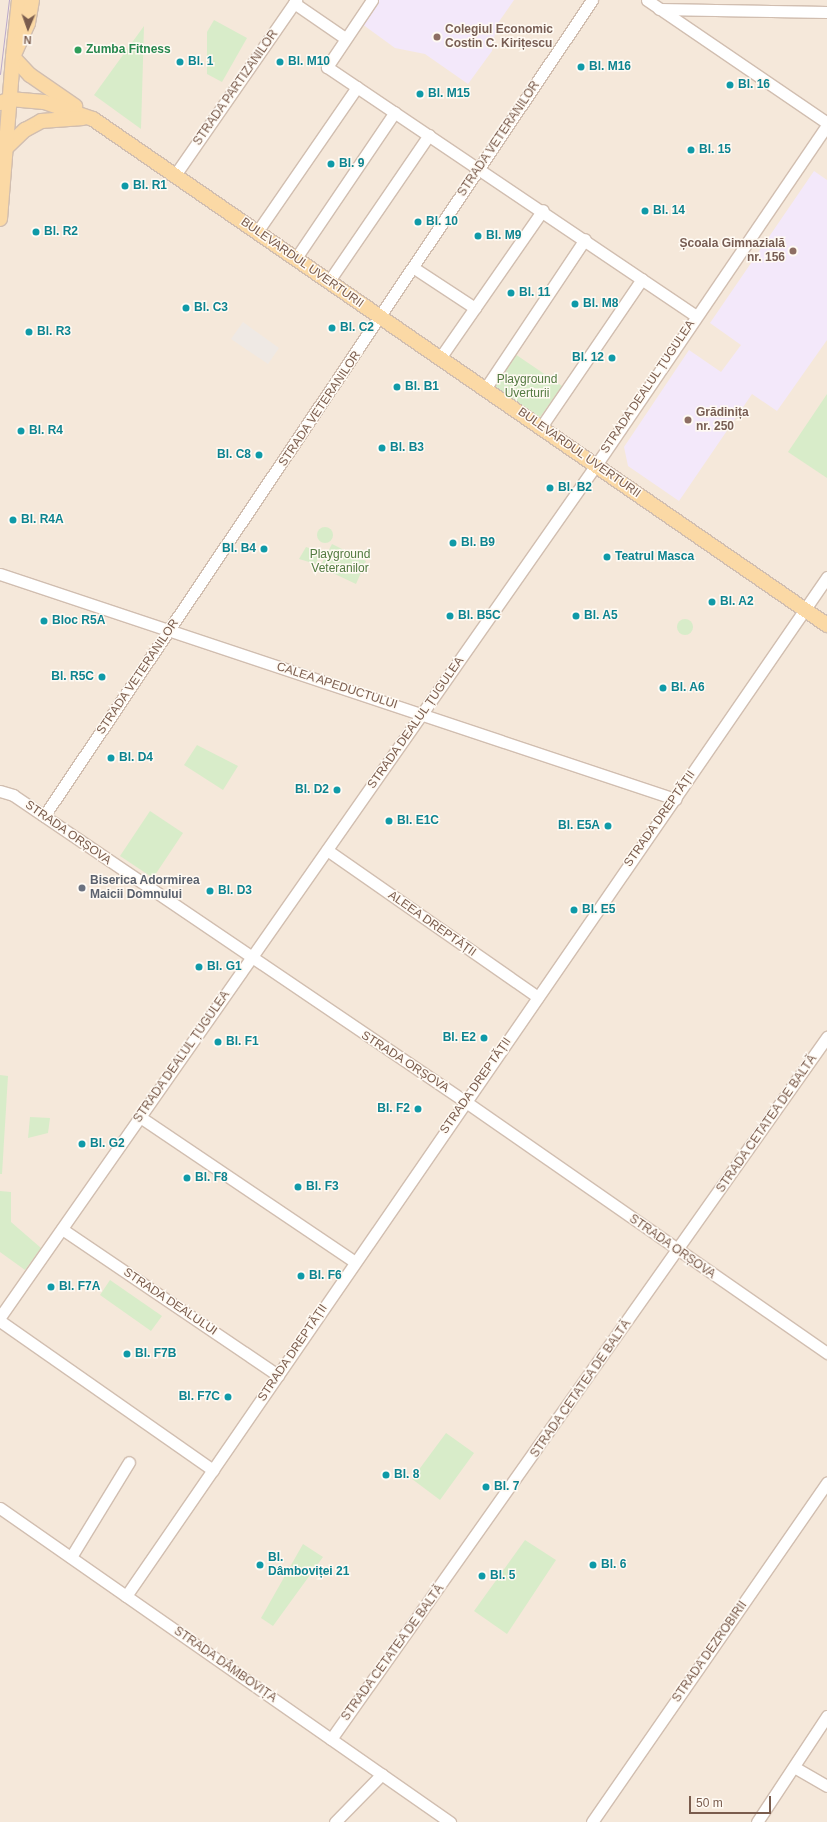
<!DOCTYPE html>
<html>
<head>
<meta charset="utf-8">
<style>
  body { margin:0 }
  #map { position:relative; width:827px; height:1822px; overflow:hidden; background:#fdf6ec; font-family:Arial,sans-serif }
  div>[style] { position:absolute }
  .residential>* { inset:0; background:#f5e8da }
  .industrial>* { inset:0; background:#efe9e4 }
  .education>* { inset:0; background:#f3e8fa }
  .green>* { inset:0; background:#d8ecc9 }
  .round { border-radius:50% }
  .roads { filter:drop-shadow(1px 0 #d1beb0) drop-shadow(-1px 0 #d1beb0) drop-shadow(0 1px #d1beb0) drop-shadow(0 -1px #d1beb0) }
  .minor>* { height:11px; margin:-5.5px; padding:0 5.5px; transform-origin:5.5px; border-radius:5.5px; background:#fff }
  .major>* { height:14px; margin:-7px; padding:0 7px; transform-origin:7px; border-radius:7px; background:#fbd9a5 }
  .tram>* { height:1px; margin:-0.5px; padding:0 0.5px; transform-origin:0.5px; border-radius:0.5px; background:#b9a8c9 }
  .dots>* { width:11px; height:11px; translate:-50% -50%; box-sizing:border-box; border:2px solid #fffaf3; border-radius:50% }
  span { translate:-50% -50%; white-space:nowrap; text-align:center; line-height:1.15; -webkit-text-stroke:3px #fffaf3; paint-order:stroke }
  .education-label { font-size:12px; color:#785e54; font-weight:700 }
  .left { translate:0 -50%; text-align:left }
  .right { translate:-100% -50%; text-align:right }
  .leisure-label { font-size:12px; color:#27864d; font-weight:700 }
  .culture-label { font-size:12px; color:#0d838f; font-weight:700 }
  .street-label { font-size:12px; color:#7a5c4d }
  .park-label { font-size:12px; color:#537a41 }
  .worship-label { font-size:12px; color:#5b616d; font-weight:700 }
  .north { position:absolute; left:8px; top:8px; width:40px; height:40px; -webkit-text-stroke:3px #fffaf3; paint-order:stroke; rotate:182deg; font-size:11px; font-weight:700; line-height:16px; text-align:center; color:#7a5c4d }
  .north::after { content:''; display:block; margin:auto; width:14px; height:18px; background:#7a5c4d; clip-path:polygon(50% 0,100% 100%,50% 72%,0 100%) }
  .scale { position:absolute; left:689px; top:1796px; width:82px; height:18px; box-sizing:border-box; border:2px solid #7a5c4d; border-top:0; padding-left:5px; font-size:12px; line-height:14px; white-space:nowrap; color:#7a5c4d; -webkit-text-stroke:3px #fffaf3; paint-order:stroke }
</style>
</head>
<body>
<div id="map">
  <div class="residential">
    <div style="clip-path:polygon(0 0,827px 0,827px 1822px,0 1822px)"></div>
  </div>
  <div class="industrial">
    <div style="clip-path:polygon(243px 322px,279px 348px,268px 364px,231px 339px)"></div>
  </div>
  <div class="education">
    <div style="clip-path:polygon(378px 0,514px 0,496px 26px,492px 51px,468px 84px,425px 54px,395px 48px,362px 24px)"></div>
    <div style="clip-path:polygon(814px 171px,827px 180px,827px 340px,777px 411px,752px 394px,679px 501px,628px 466px,624px 447px,689px 350px,721px 372px,741px 345px,710px 323px)"></div>
  </div>
  <div class="green">
    <div style="clip-path:polygon(214px 20px,247px 38px,222px 82px,207px 74px,207px 32px)"></div>
    <div style="clip-path:polygon(144px 26px,141px 129px,94px 95px)"></div>
    <div style="clip-path:polygon(515px 354px,562px 386px,538px 420px,492px 388px)"></div>
    <div style="clip-path:polygon(827px 394px,827px 478px,788px 452px)"></div>
    <div class="round" style="left:317px;top:527px;width:16px;height:16px"></div>
    <div style="clip-path:polygon(332px 544px,366px 561px,356px 584px,320px 567px)"></div>
    <div style="clip-path:polygon(306px 547px,321px 552px,316px 564px,299px 559px)"></div>
    <div class="round" style="left:677px;top:619px;width:16px;height:16px"></div>
    <div style="clip-path:polygon(197px 745px,238px 766px,223px 790px,184px 765px)"></div>
    <div style="clip-path:polygon(150px 811px,183px 833px,153px 878px,120px 856px)"></div>
    <div style="clip-path:polygon(0 1075px,8px 1076px,2px 1174px,0 1174px)"></div>
    <div style="clip-path:polygon(30px 1117px,50px 1118px,48px 1133px,28px 1138px)"></div>
    <div style="clip-path:polygon(0 1191px,11px 1192px,11px 1222px,41px 1248px,25px 1270px,0 1252px)"></div>
    <div style="clip-path:polygon(110px 1280px,162px 1316px,151px 1331px,100px 1295px)"></div>
    <div style="clip-path:polygon(446px 1433px,474px 1453px,440px 1500px,412px 1479px)"></div>
    <div style="clip-path:polygon(525px 1540px,556px 1560px,507px 1634px,474px 1611px)"></div>
    <div style="clip-path:polygon(303px 1544px,323px 1557px,273px 1626px,261px 1618px)"></div>
  </div>
  <div class="roads">
    <div class="minor">
      <div style="left:372px;top:0;width:81px;rotate:123.9deg"></div>
      <div style="left:327px;top:67px;width:445px;rotate:34deg"></div>
      <div style="left:647px;top:0;width:218px;rotate:34.3deg"></div>
      <div style="left:294px;top:3px;width:62px;rotate:34.5deg"></div>
      <div style="left:659px;top:9px;width:168px;rotate:1deg"></div>
      <div style="left:175px;top:175px;width:213px;rotate:-55.3deg"></div>
      <div style="left:257px;top:232px;width:176px;rotate:-55.4deg"></div>
      <div style="left:296px;top:258px;width:176px;rotate:-55.9deg"></div>
      <div style="left:414px;top:268px;width:73px;rotate:33.3deg"></div>
      <div style="left:329px;top:281px;width:177px;rotate:-55.6deg"></div>
      <div style="left:440px;top:358px;width:180px;rotate:-55.2deg"></div>
      <div style="left:485px;top:389px;width:180px;rotate:-56.3deg"></div>
      <div style="left:541px;top:427px;width:179px;rotate:-55.7deg"></div>
      <div style="left:0;top:574px;width:712px;rotate:18.43deg"></div>
      <div style="left:0;top:791px;width:14px;rotate:17deg"></div>
      <div style="left:13px;top:795px;width:547px;rotate:34.13deg"></div>
      <div style="left:466px;top:1102px;width:440px;rotate:34.8deg"></div>
      <div style="left:44px;top:816px;width:983px;rotate:-56.12deg"></div>
      <div style="left:327px;top:850px;width:257px;rotate:34.9deg"></div>
      <div style="left:140px;top:1117px;width:259px;rotate:34deg"></div>
      <div style="left:62px;top:1229px;width:261px;rotate:34.1deg"></div>
      <div style="left:0;top:1317px;width:1040px;rotate:-55.03deg"></div>
      <div style="left:596px;top:465px;width:411px;rotate:-55.8deg"></div>
      <div style="left:0;top:1321px;width:260px;rotate:35deg"></div>
      <div style="left:0;top:1508px;width:549px;rotate:34.91deg"></div>
      <div style="left:71px;top:1557px;width:111px;rotate:-58.6deg"></div>
      <div style="left:126px;top:1596px;width:1237px;rotate:-55.47deg"></div>
      <div style="left:331px;top:1739px;width:860px;rotate:-54.76deg"></div>
      <div style="left:794px;top:1767px;width:38px;rotate:30deg"></div>
      <div style="left:335px;top:1822px;width:67px;rotate:-45.6deg"></div>
      <div style="left:592px;top:1822px;width:413px;rotate:-55.3deg"></div>
      <div style="left:757px;top:1822px;width:127px;rotate:-56.6deg"></div>
    </div>
    <div class="major">
      <div style="left:19px;top:0;width:57px;rotate:96deg"></div>
      <div style="left:13px;top:57px;width:25px;rotate:47deg"></div>
      <div style="left:30px;top:75px;width:55px;rotate:34.6deg"></div>
      <div style="left:0;top:103px;width:11px;rotate:-22deg"></div>
      <div style="left:10px;top:99px;width:34px;rotate:5deg"></div>
      <div style="left:44px;top:102px;width:52px;rotate:19.1deg"></div>
      <div style="left:93px;top:119px;width:892px;rotate:34.58deg"></div>
      <div style="left:5px;top:149px;width:28px;rotate:-44deg"></div>
      <div style="left:25px;top:130px;width:18px;rotate:-29deg"></div>
      <div style="left:41px;top:121px;width:42px;rotate:-4.1deg"></div>
      <div style="left:0;top:219px;width:163px;rotate:-85.4deg"></div>
      <div style="left:13px;top:57px;width:37px;rotate:-66deg"></div>
      <div style="left:28px;top:23px;width:23px;rotate:-80deg"></div>
    </div>
  </div>
  <div class="tram">
    <div style="left:0;top:74px;width:75px;rotate:-83.1deg"></div>
  </div>
  <div class="dots">
    <div style="left:437px;top:37px;background:#8d6e63"></div>
    <div style="left:78px;top:50px;background:#2e9e5b"></div>
    <div style="left:180px;top:62px;background:#0f9aa8"></div>
    <div style="left:280px;top:62px;background:#0f9aa8"></div>
    <div style="left:581px;top:67px;background:#0f9aa8"></div>
    <div style="left:730px;top:85px;background:#0f9aa8"></div>
    <div style="left:420px;top:94px;background:#0f9aa8"></div>
    <div style="left:691px;top:150px;background:#0f9aa8"></div>
    <div style="left:331px;top:164px;background:#0f9aa8"></div>
    <div style="left:125px;top:186px;background:#0f9aa8"></div>
    <div style="left:645px;top:211px;background:#0f9aa8"></div>
    <div style="left:418px;top:222px;background:#0f9aa8"></div>
    <div style="left:36px;top:232px;background:#0f9aa8"></div>
    <div style="left:478px;top:236px;background:#0f9aa8"></div>
    <div style="left:793px;top:251px;background:#8d6e63"></div>
    <div style="left:511px;top:293px;background:#0f9aa8"></div>
    <div style="left:575px;top:304px;background:#0f9aa8"></div>
    <div style="left:186px;top:308px;background:#0f9aa8"></div>
    <div style="left:332px;top:328px;background:#0f9aa8"></div>
    <div style="left:29px;top:332px;background:#0f9aa8"></div>
    <div style="left:612px;top:358px;background:#0f9aa8"></div>
    <div style="left:397px;top:387px;background:#0f9aa8"></div>
    <div style="left:688px;top:420px;background:#8d6e63"></div>
    <div style="left:21px;top:431px;background:#0f9aa8"></div>
    <div style="left:382px;top:448px;background:#0f9aa8"></div>
    <div style="left:259px;top:455px;background:#0f9aa8"></div>
    <div style="left:550px;top:488px;background:#0f9aa8"></div>
    <div style="left:13px;top:520px;background:#0f9aa8"></div>
    <div style="left:453px;top:543px;background:#0f9aa8"></div>
    <div style="left:264px;top:549px;background:#0f9aa8"></div>
    <div style="left:607px;top:557px;background:#0f9aa8"></div>
    <div style="left:712px;top:602px;background:#0f9aa8"></div>
    <div style="left:450px;top:616px;background:#0f9aa8"></div>
    <div style="left:576px;top:616px;background:#0f9aa8"></div>
    <div style="left:44px;top:621px;background:#0f9aa8"></div>
    <div style="left:102px;top:677px;background:#0f9aa8"></div>
    <div style="left:663px;top:688px;background:#0f9aa8"></div>
    <div style="left:111px;top:758px;background:#0f9aa8"></div>
    <div style="left:337px;top:790px;background:#0f9aa8"></div>
    <div style="left:389px;top:821px;background:#0f9aa8"></div>
    <div style="left:608px;top:826px;background:#0f9aa8"></div>
    <div style="left:82px;top:888px;background:#6b7280"></div>
    <div style="left:210px;top:891px;background:#0f9aa8"></div>
    <div style="left:574px;top:910px;background:#0f9aa8"></div>
    <div style="left:199px;top:967px;background:#0f9aa8"></div>
    <div style="left:484px;top:1038px;background:#0f9aa8"></div>
    <div style="left:218px;top:1042px;background:#0f9aa8"></div>
    <div style="left:418px;top:1109px;background:#0f9aa8"></div>
    <div style="left:82px;top:1144px;background:#0f9aa8"></div>
    <div style="left:187px;top:1178px;background:#0f9aa8"></div>
    <div style="left:298px;top:1187px;background:#0f9aa8"></div>
    <div style="left:301px;top:1276px;background:#0f9aa8"></div>
    <div style="left:51px;top:1287px;background:#0f9aa8"></div>
    <div style="left:127px;top:1354px;background:#0f9aa8"></div>
    <div style="left:228px;top:1397px;background:#0f9aa8"></div>
    <div style="left:386px;top:1475px;background:#0f9aa8"></div>
    <div style="left:486px;top:1487px;background:#0f9aa8"></div>
    <div style="left:260px;top:1565px;background:#0f9aa8"></div>
    <div style="left:593px;top:1565px;background:#0f9aa8"></div>
    <div style="left:482px;top:1576px;background:#0f9aa8"></div>
  </div>
  <div class="education-label">
    <span class="left" style="left:445px;top:37px">Colegiul Economic<br>Costin C. Kirițescu</span>
    <span class="right" style="left:785px;top:251px">Școala Gimnazială<br>nr. 156</span>
    <span class="left" style="left:696px;top:420px">Grădinița<br>nr. 250</span>
  </div>
  <div class="leisure-label">
    <span class="left" style="left:86px;top:50px">Zumba Fitness</span>
  </div>
  <div class="culture-label">
    <span class="left" style="left:188px;top:62px">Bl. 1</span>
    <span class="left" style="left:288px;top:62px">Bl. M10</span>
    <span class="left" style="left:589px;top:67px">Bl. M16</span>
    <span class="left" style="left:738px;top:85px">Bl. 16</span>
    <span class="left" style="left:428px;top:94px">Bl. M15</span>
    <span class="left" style="left:699px;top:150px">Bl. 15</span>
    <span class="left" style="left:339px;top:164px">Bl. 9</span>
    <span class="left" style="left:133px;top:186px">Bl. R1</span>
    <span class="left" style="left:653px;top:211px">Bl. 14</span>
    <span class="left" style="left:426px;top:222px">Bl. 10</span>
    <span class="left" style="left:44px;top:232px">Bl. R2</span>
    <span class="left" style="left:486px;top:236px">Bl. M9</span>
    <span class="left" style="left:519px;top:293px">Bl. 11</span>
    <span class="left" style="left:583px;top:304px">Bl. M8</span>
    <span class="left" style="left:194px;top:308px">Bl. C3</span>
    <span class="left" style="left:340px;top:328px">Bl. C2</span>
    <span class="left" style="left:37px;top:332px">Bl. R3</span>
    <span class="right" style="left:604px;top:358px">Bl. 12</span>
    <span class="left" style="left:405px;top:387px">Bl. B1</span>
    <span class="left" style="left:29px;top:431px">Bl. R4</span>
    <span class="left" style="left:390px;top:448px">Bl. B3</span>
    <span class="right" style="left:251px;top:455px">Bl. C8</span>
    <span class="left" style="left:558px;top:488px">Bl. B2</span>
    <span class="left" style="left:21px;top:520px">Bl. R4A</span>
    <span class="left" style="left:461px;top:543px">Bl. B9</span>
    <span class="right" style="left:256px;top:549px">Bl. B4</span>
    <span class="left" style="left:615px;top:557px">Teatrul Masca</span>
    <span class="left" style="left:720px;top:602px">Bl. A2</span>
    <span class="left" style="left:458px;top:616px">Bl. B5C</span>
    <span class="left" style="left:584px;top:616px">Bl. A5</span>
    <span class="left" style="left:52px;top:621px">Bloc R5A</span>
    <span class="right" style="left:94px;top:677px">Bl. R5C</span>
    <span class="left" style="left:671px;top:688px">Bl. A6</span>
    <span class="left" style="left:119px;top:758px">Bl. D4</span>
    <span class="right" style="left:329px;top:790px">Bl. D2</span>
    <span class="left" style="left:397px;top:821px">Bl. E1C</span>
    <span class="right" style="left:600px;top:826px">Bl. E5A</span>
    <span class="left" style="left:218px;top:891px">Bl. D3</span>
    <span class="left" style="left:582px;top:910px">Bl. E5</span>
    <span class="left" style="left:207px;top:967px">Bl. G1</span>
    <span class="right" style="left:476px;top:1038px">Bl. E2</span>
    <span class="left" style="left:226px;top:1042px">Bl. F1</span>
    <span class="right" style="left:410px;top:1109px">Bl. F2</span>
    <span class="left" style="left:90px;top:1144px">Bl. G2</span>
    <span class="left" style="left:195px;top:1178px">Bl. F8</span>
    <span class="left" style="left:306px;top:1187px">Bl. F3</span>
    <span class="left" style="left:309px;top:1276px">Bl. F6</span>
    <span class="left" style="left:59px;top:1287px">Bl. F7A</span>
    <span class="left" style="left:135px;top:1354px">Bl. F7B</span>
    <span class="right" style="left:220px;top:1397px">Bl. F7C</span>
    <span class="left" style="left:394px;top:1475px">Bl. 8</span>
    <span class="left" style="left:494px;top:1487px">Bl. 7</span>
    <span class="left" style="left:268px;top:1565px">Bl.<br>Dâmboviței 21</span>
    <span class="left" style="left:601px;top:1565px">Bl. 6</span>
    <span class="left" style="left:490px;top:1576px">Bl. 5</span>
  </div>
  <div class="street-label">
    <span style="left:236px;top:88px;rotate:-55deg">STRADA PARTIZANILOR</span>
    <span style="left:499px;top:139px;rotate:-56deg">STRADA VETERANILOR</span>
    <span style="left:302px;top:263px;rotate:35deg">BULEVARDUL UVERTURII</span>
    <span style="left:648px;top:387px;rotate:-56deg">STRADA DEALUL ȚUGULEA</span>
    <span style="left:320px;top:409px;rotate:-56deg">STRADA VETERANILOR</span>
    <span style="left:579px;top:453px;rotate:35deg">BULEVARDUL UVERTURII</span>
    <span style="left:138px;top:677px;rotate:-56deg">STRADA VETERANILOR</span>
    <span style="left:337px;top:686px;rotate:18deg">CALEA APEDUCTULUI</span>
    <span style="left:416px;top:723px;rotate:-55deg">STRADA DEALUL ȚUGULEA</span>
    <span style="left:660px;top:819px;rotate:-55deg">STRADA DREPTĂȚII</span>
    <span style="left:68px;top:833px;rotate:35deg">STRADA ORȘOVA</span>
    <span style="left:432px;top:924px;rotate:35deg">ALEEA DREPTĂȚII</span>
    <span style="left:182px;top:1057px;rotate:-55deg">STRADA DEALUL ȚUGULEA</span>
    <span style="left:405px;top:1062px;rotate:33deg">STRADA ORȘOVA</span>
    <span style="left:476px;top:1086px;rotate:-55deg">STRADA DREPTĂȚII</span>
    <span style="left:767px;top:1124px;rotate:-55deg">STRADA CETATEA DE BALTĂ</span>
    <span style="left:672px;top:1247px;rotate:35deg">STRADA ORȘOVA</span>
    <span style="left:170px;top:1302px;rotate:34deg">STRADA DEALULUI</span>
    <span style="left:293px;top:1353px;rotate:-56deg">STRADA DREPTĂȚII</span>
    <span style="left:581px;top:1389px;rotate:-55deg">STRADA CETATEA DE BALTĂ</span>
    <span style="left:710px;top:1652px;rotate:-55deg">STRADA DEZROBIRII</span>
    <span style="left:393px;top:1653px;rotate:-54deg">STRADA CETATEA DE BALTĂ</span>
    <span style="left:225px;top:1665px;rotate:35deg">STRADA DÂMBOVIȚA</span>
  </div>
  <div class="park-label">
    <span style="left:527px;top:387px">Playground<br>Uverturii</span>
    <span style="left:340px;top:562px">Playground<br>Veteranilor</span>
  </div>
  <div class="worship-label">
    <span class="left" style="left:90px;top:888px">Biserica Adormirea<br>Maicii Domnului</span>
  </div>
  <div class="north">N</div>
  <div class="scale">50 m</div>
</div>
</body>
</html>
